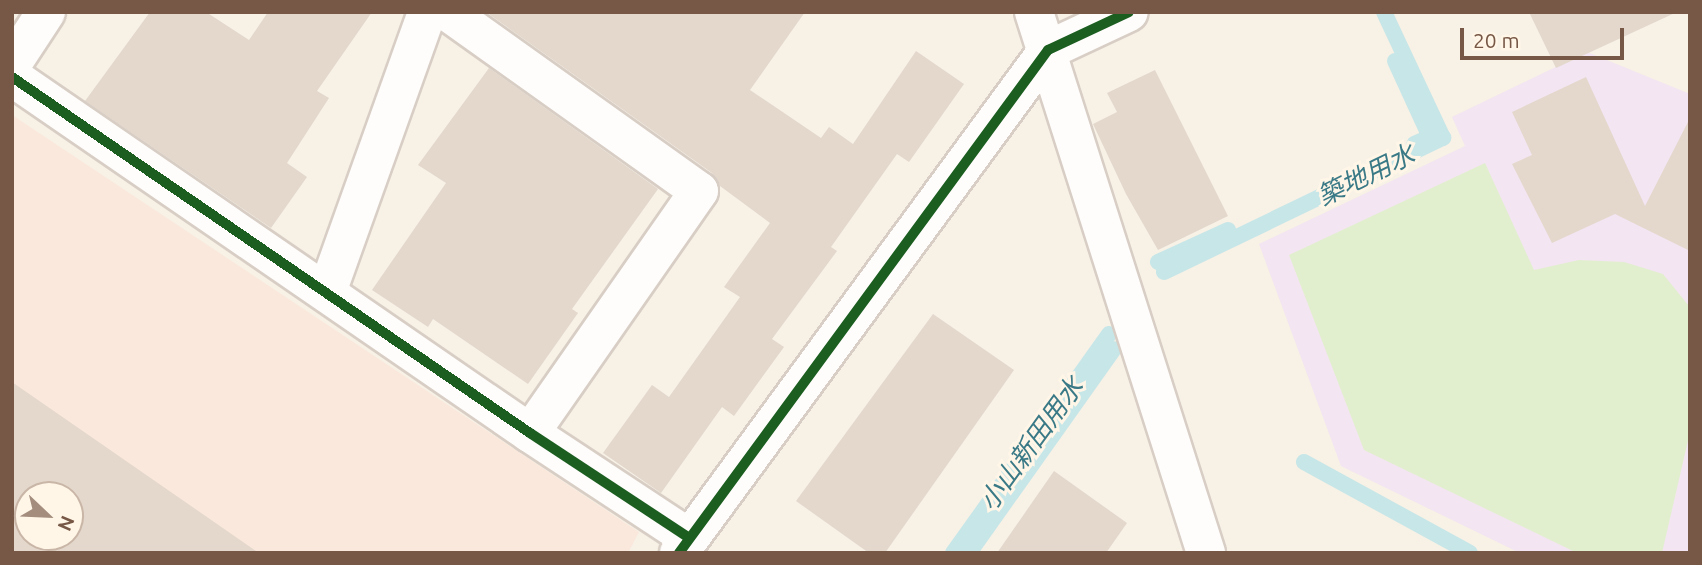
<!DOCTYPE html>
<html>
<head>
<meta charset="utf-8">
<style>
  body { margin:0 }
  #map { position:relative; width:1702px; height:565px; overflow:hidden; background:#f7f1e6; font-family:Ubuntu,"Noto Sans JP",sans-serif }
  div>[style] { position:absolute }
  .commercial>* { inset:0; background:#fbe8dc }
  .education>* { inset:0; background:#f3e5f1 }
  .green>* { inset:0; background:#e2efcf }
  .stream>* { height:16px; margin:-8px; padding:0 8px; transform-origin:8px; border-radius:8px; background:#c7e6e8 }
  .building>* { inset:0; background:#e4d8cd }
  .roads { filter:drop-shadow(2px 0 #d8cec5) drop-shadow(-2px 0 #d8cec5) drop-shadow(0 2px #d8cec5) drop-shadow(0 -2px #d8cec5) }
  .street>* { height:38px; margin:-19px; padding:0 19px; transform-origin:19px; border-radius:19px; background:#fefdfb }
  .secondary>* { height:38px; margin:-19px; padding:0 19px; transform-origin:19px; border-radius:19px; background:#fefdfb }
  .cycleway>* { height:10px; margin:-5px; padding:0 5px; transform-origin:5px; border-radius:5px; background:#1b5e20 }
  span { translate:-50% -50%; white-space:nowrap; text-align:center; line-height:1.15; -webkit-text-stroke:6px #fff6e8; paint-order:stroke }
  .water-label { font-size:26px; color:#3a7986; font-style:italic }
  .frame { position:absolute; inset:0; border:14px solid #775745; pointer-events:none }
  .north { position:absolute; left:14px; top:481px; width:70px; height:70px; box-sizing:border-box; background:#fff6e8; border:2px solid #c9b6a7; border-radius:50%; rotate:113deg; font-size:19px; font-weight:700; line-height:28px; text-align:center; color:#775745 }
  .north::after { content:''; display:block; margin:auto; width:24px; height:32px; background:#a48d7d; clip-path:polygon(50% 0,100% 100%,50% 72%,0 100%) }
  .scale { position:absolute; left:1460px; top:28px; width:164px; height:32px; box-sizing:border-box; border:4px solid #775745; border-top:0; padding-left:9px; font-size:21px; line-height:24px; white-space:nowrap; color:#775745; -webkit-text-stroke:5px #fff6e8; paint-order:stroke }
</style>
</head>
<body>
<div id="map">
  <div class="commercial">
    <div style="clip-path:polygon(evenodd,12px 115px,639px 532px,628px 553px,12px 553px,12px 115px,28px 495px,70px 495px,70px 537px,28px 537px,28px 495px)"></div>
  </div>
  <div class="education">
    <div style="clip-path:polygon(1587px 52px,1690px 94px,1690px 553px,1520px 553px,1341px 466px,1259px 244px,1465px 146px,1452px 117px)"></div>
  </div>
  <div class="green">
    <div style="clip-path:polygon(1485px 163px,1534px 270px,1579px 260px,1624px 262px,1663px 274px,1689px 306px,1690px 432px,1662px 553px,1577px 553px,1364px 450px,1289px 255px)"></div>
  </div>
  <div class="stream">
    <div style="left:1395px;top:61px;width:84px;rotate:65.3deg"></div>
    <div style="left:1430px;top:137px;width:17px;rotate:156deg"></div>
    <div style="left:1158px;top:262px;width:77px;rotate:-24.6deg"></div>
    <div style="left:1164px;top:272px;width:310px;rotate:-25.7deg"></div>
    <div style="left:1443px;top:138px;width:139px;rotate:-115.1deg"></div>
    <div style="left:1304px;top:462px;width:189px;rotate:28.7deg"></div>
    <div style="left:953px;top:553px;width:269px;rotate:-54.5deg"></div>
    <div style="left:969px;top:553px;width:250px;rotate:-54.6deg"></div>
  </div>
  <div class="building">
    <div style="clip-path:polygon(150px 12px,206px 12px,249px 40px,268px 12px,372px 12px,317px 91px,329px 98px,287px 163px,307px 177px,271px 228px,85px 101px)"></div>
    <div style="clip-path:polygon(486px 12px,805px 12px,750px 90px,821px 138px,829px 127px,853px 144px,916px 51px,964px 84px,909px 162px,897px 154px,831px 247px,837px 251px,772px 339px,784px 347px,734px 416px,722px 407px,661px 493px,603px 453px,652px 385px,669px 397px,740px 297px,724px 287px,770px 223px,720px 186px,712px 173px)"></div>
    <div style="clip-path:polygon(1529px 12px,1677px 12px,1556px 68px)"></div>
    <div style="clip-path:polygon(489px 68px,658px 189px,572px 309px,578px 313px,528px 384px,433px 319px,428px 327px,372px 290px,446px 183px,418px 165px)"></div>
    <div style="clip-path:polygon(1155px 70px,1228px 216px,1158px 250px,1126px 194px,1093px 124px,1117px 112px,1107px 93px)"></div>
    <div style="clip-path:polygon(1586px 77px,1645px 206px,1690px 118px,1690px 251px,1615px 214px,1552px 243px,1512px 164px,1532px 155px,1512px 112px)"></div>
    <div style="clip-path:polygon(933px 314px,1014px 370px,885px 553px,869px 553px,796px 501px)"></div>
    <div style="clip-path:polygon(evenodd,12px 382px,259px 553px,12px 553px,12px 382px,28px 495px,70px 495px,70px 537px,28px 537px,28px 495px)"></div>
    <div style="clip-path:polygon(1054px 471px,1127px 523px,1106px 553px,997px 553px)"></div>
  </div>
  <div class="roads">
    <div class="street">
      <div style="left:448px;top:12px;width:308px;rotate:35.5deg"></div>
      <div style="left:699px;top:191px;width:295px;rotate:124.9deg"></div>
      <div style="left:1034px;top:12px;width:568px;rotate:72.36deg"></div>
      <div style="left:1048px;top:50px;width:89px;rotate:-25.1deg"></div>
      <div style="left:12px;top:64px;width:62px;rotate:-56.8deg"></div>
      <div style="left:12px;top:77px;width:629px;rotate:34.5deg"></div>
      <div style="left:530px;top:433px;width:189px;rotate:33.4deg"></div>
      <div style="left:327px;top:292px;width:297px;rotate:-70.3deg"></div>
    </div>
    <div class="secondary">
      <div style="left:679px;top:553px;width:624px;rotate:-53.74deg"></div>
    </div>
  </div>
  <div class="cycleway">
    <div style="left:12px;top:77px;width:629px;rotate:34.5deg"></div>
    <div style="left:530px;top:433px;width:189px;rotate:33.4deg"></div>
    <div style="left:679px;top:553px;width:624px;rotate:-53.74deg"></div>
    <div style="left:1048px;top:50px;width:89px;rotate:-25.1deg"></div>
  </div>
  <div class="water-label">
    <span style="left:1366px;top:175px;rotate:-26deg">築地用水</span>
    <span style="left:1031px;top:444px;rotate:-54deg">小山新田用水</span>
  </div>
  <div class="frame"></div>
  <div class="north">N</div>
  <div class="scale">20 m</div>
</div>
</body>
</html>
